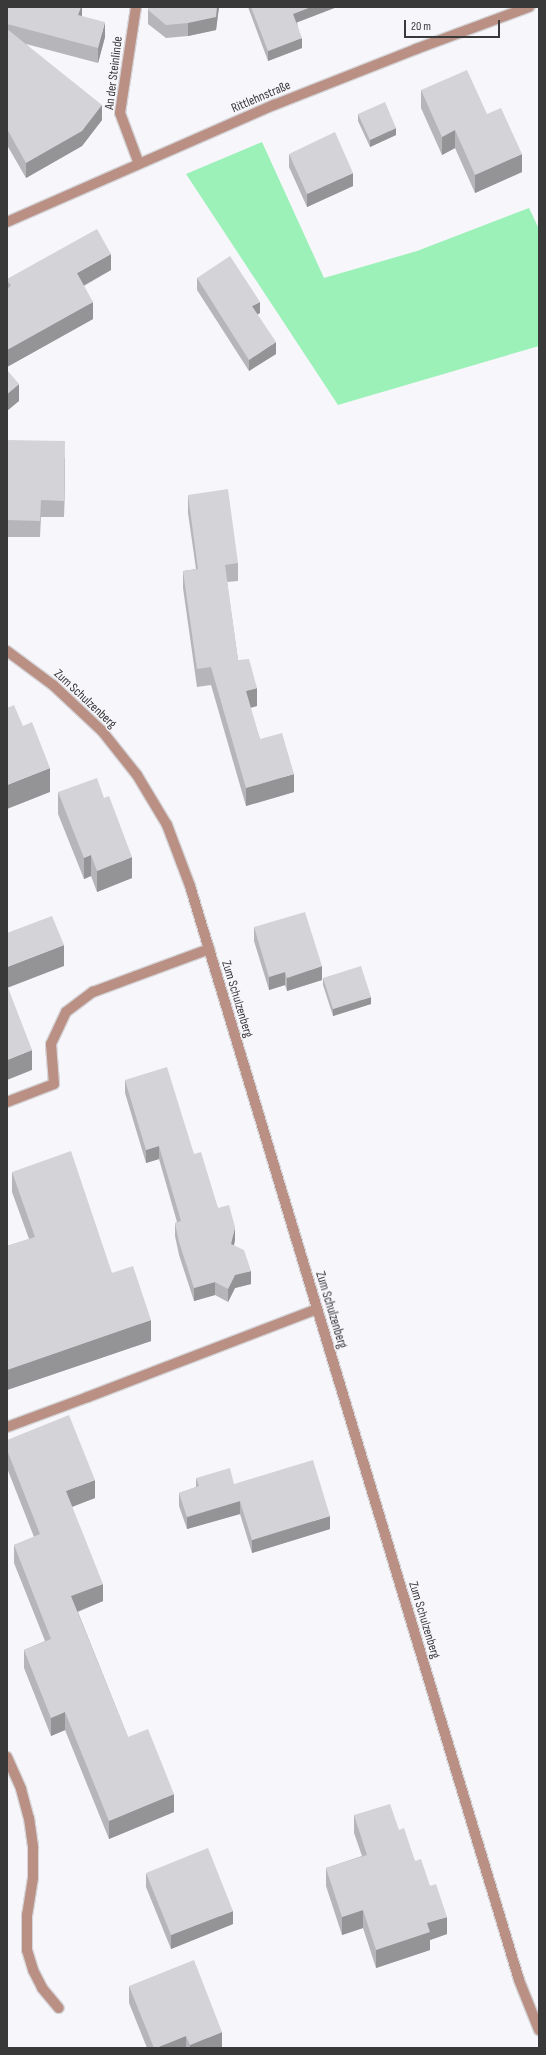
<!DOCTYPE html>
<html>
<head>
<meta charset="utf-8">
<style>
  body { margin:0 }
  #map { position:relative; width:546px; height:2055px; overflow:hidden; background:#f7f6fb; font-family:"Sofia Sans Condensed",sans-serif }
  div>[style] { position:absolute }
  .green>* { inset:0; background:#9bf1b8 }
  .roads { filter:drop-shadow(1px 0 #d5d4d8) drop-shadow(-1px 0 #d5d4d8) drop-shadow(0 1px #d5d4d8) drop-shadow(0 -1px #d5d4d8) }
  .minor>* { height:10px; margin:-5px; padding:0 5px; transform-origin:5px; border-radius:5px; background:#b99083 }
  .wall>* { inset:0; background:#b6b6ba }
  .shaded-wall>* { inset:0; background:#949497 }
  .building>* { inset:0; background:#d4d4d8 }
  span { translate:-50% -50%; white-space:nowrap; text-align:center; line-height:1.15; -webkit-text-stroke:3px #f7f6fb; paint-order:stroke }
  .street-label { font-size:13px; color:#39393a }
  .frame { position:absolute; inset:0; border:8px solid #39393a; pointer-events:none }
  .scale { position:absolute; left:404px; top:20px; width:96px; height:18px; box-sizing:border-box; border:2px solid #39393a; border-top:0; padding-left:5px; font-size:12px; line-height:14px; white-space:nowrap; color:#39393a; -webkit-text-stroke:3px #f7f6fb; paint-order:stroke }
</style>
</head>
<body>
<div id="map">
  <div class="green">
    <div style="clip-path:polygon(262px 142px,324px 278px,417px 251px,529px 208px,539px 229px,539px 346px,338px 405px,186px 174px)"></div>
  </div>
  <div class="roads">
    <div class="minor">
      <div style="left:136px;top:7px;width:107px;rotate:98.6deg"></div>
      <div style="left:120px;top:113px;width:54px;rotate:69.6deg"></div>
      <div style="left:7px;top:222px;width:292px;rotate:-23.7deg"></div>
      <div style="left:274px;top:105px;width:153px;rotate:-21.5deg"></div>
      <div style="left:416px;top:49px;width:121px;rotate:-20.4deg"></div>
      <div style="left:7px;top:651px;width:57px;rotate:36.5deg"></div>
      <div style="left:53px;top:685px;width:67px;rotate:43.2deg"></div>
      <div style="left:102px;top:731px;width:56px;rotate:51.5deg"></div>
      <div style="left:137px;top:775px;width:58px;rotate:59deg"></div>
      <div style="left:167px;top:825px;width:65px;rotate:69.3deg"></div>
      <div style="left:190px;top:886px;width:1142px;rotate:73.26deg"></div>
      <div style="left:519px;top:1980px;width:54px;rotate:68.2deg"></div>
      <div style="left:7px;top:1102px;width:50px;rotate:-21deg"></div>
      <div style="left:54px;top:1084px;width:40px;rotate:-94.3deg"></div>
      <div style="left:51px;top:1044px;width:35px;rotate:-65deg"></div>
      <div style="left:66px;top:1012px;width:34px;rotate:-37deg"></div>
      <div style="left:93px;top:992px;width:124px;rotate:-20.3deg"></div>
      <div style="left:7px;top:1427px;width:86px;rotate:-20.3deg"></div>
      <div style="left:88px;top:1397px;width:245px;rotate:-21deg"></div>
      <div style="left:7px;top:1757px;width:35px;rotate:66deg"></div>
      <div style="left:21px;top:1789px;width:30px;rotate:75deg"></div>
      <div style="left:29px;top:1818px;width:30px;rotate:82deg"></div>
      <div style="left:33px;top:1848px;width:30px;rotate:90deg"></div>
      <div style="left:33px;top:1878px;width:37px;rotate:99deg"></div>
      <div style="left:27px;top:1915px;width:35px;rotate:90deg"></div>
      <div style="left:27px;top:1950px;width:21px;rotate:73deg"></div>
      <div style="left:33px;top:1970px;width:20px;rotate:63deg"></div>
      <div style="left:42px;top:1988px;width:26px;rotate:50deg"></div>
    </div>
  </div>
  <div class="wall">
    <div style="clip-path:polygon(7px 7px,82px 7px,82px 16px,105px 37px,98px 63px,26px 44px,102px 120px,82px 146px,26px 178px,7px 145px)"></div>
    <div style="clip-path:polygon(149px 7px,219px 7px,216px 30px,188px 36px,166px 38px,148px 24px,148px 10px)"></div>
    <div style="clip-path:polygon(248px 7px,337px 7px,297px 22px,302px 48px,268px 61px)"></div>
    <div style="clip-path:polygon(539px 43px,539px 64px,538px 60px,538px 44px)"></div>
    <div style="clip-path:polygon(421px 90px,487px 114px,522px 172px,475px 193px,455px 148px,442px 155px,421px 108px)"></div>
    <div style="clip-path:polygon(358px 114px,396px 135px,370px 147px,358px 121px)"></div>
    <div style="clip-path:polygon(289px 154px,353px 186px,307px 207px,289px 167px)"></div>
    <div style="clip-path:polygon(111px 270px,84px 286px,93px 319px,7px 367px,7px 279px)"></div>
    <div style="clip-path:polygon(197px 278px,260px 313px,257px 314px,276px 354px,249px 371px,197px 290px)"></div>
    <div style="clip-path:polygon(7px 440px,65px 458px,64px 517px,41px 517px,40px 537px,7px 537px)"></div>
    <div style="clip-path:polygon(188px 495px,238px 563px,238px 581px,227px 582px,238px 660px,257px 706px,250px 708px,260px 739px,294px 792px,246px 806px,211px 685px,197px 687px,183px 588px,183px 571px,196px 569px,188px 513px)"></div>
    <div style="clip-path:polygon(58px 792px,132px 878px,97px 892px,91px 876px,84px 879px,58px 814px)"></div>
    <div style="clip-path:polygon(254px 927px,322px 980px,287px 991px,285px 985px,269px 990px,254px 941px)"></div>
    <div style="clip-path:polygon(323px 978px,371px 1004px,333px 1016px,323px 985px)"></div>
    <div style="clip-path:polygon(125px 1080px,194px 1154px,218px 1208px,235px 1240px,234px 1245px,251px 1284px,235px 1288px,228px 1302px,215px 1295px,194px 1301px,179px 1255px,175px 1236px,175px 1223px,177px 1222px,159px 1159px,146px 1163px,125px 1093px)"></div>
    <div style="clip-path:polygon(12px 1172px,112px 1273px,151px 1341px,7px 1390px,7px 1246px,29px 1239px,12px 1192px)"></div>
    <div style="clip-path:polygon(7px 1440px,95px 1498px,72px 1507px,103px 1601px,78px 1612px,128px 1737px,174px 1812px,109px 1839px,65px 1730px,51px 1736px,24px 1668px,24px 1650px,45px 1641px,14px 1563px,14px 1545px,34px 1537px,7px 1468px)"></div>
    <div style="clip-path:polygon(196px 1478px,234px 1484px,330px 1529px,252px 1553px,240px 1514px,187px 1529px,179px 1506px,179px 1493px,196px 1487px)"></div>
    <div style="clip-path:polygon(354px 1815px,399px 1830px,415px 1861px,430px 1886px,447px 1934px,430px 1940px,430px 1950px,376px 1968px,363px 1928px,342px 1935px,326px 1886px,326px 1868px,362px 1856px,354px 1833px)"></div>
    <div style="clip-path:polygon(146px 1873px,233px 1924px,171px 1949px,146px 1887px)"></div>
    <div style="clip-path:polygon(129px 1986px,222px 2048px,147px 2048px,129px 2003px)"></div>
  </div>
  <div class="shaded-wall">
    <div style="clip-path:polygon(81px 7px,82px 7px,82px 17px,78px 15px)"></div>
    <div style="clip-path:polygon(217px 7px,219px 7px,216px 30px,188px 36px,188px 23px)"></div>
    <div style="clip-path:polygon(311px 7px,337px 7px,293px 24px,293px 14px)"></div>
    <div style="clip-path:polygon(105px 22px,105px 37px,98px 63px,98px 48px)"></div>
    <div style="clip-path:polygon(302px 38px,302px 48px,268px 61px,268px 51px)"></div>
    <div style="clip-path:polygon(102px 105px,102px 120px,82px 146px,26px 178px,26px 163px)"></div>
    <div style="clip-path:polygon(396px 128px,396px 135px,370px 147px,370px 140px)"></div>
    <div style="clip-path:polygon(455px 130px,455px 148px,442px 155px,442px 137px)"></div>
    <div style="clip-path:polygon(522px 154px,522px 172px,475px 193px,475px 175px)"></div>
    <div style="clip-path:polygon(353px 173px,353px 186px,307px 207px,307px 194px)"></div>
    <div style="clip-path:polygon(111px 254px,111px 270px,77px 289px,77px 273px)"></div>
    <div style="clip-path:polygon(93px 302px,93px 319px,7px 367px,7px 350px)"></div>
    <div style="clip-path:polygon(260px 302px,260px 313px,252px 318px,252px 306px)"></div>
    <div style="clip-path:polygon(276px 342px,276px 354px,249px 371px,249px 360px)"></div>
    <div style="clip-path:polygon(19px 384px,19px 401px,7px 411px,7px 394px)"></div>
    <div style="clip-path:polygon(65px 441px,65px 458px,64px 517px,64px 501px)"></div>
    <div style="clip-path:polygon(257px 688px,257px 706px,246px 709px,246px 691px)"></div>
    <div style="clip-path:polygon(50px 768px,50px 792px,7px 809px,7px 785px)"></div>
    <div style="clip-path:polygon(294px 774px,294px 792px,246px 806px,246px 788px)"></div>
    <div style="clip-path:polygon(91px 855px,91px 876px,84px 879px,84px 858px)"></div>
    <div style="clip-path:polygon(132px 857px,132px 878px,97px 892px,97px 871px)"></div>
    <div style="clip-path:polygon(64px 945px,64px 966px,7px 988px,7px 967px)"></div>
    <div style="clip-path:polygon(322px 966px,322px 980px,287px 991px,287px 978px)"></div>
    <div style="clip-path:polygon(285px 972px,285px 985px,269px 990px,269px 977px)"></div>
    <div style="clip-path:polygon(371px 997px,371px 1004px,333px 1016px,333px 1009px)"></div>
    <div style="clip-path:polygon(32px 1050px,32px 1070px,7px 1080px,7px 1060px)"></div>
    <div style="clip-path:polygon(159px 1146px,159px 1159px,146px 1163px,146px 1150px)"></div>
    <div style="clip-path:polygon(235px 1227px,235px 1240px,231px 1257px,231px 1244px)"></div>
    <div style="clip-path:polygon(251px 1271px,251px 1284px,235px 1288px,228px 1302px,228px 1289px,235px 1275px)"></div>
    <div style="clip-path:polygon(215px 1282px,215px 1295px,194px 1301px,194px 1288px)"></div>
    <div style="clip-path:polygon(151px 1320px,151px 1341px,7px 1390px,7px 1370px)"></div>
    <div style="clip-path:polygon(95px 1480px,95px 1498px,66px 1509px,66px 1491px)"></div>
    <div style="clip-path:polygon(240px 1501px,240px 1514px,187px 1529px,187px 1517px)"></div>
    <div style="clip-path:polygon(330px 1516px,330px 1529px,252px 1553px,252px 1540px)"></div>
    <div style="clip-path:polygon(103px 1584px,103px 1601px,71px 1614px,71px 1596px)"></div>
    <div style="clip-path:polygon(65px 1712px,65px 1730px,51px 1736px,51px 1718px)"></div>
    <div style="clip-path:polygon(174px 1794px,174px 1812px,109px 1839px,109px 1821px)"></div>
    <div style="clip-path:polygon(363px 1910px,363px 1928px,342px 1935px,342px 1917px)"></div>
    <div style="clip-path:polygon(233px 1911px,233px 1924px,171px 1949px,171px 1935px)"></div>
    <div style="clip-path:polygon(447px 1917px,447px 1934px,430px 1940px,430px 1950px,376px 1968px,376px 1950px,427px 1923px)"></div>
    <div style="clip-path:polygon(222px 2032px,222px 2048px,190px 2048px,190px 2045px)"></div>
    <div style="clip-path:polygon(186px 2036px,186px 2048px,156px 2048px)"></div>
  </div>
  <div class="building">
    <div style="clip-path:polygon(7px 7px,81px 7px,78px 15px,105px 22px,98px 48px,7px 24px)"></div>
    <div style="clip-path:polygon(149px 7px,217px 7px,216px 17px,188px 23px,166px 25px,148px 10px)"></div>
    <div style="clip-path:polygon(251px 7px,311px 7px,293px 14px,302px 38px,268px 51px)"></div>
    <div style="clip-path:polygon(7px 29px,102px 105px,82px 131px,26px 163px,7px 129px)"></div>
    <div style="clip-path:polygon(467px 70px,487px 114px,501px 108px,522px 154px,475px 175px,455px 130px,442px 137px,421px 90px)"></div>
    <div style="clip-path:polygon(385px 102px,396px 128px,370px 140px,358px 114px)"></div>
    <div style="clip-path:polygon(335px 132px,353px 173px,307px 194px,289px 154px)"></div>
    <div style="clip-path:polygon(97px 229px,111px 254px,77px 273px,93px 302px,7px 350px,7px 290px,11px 285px,7px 281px,7px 279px)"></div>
    <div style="clip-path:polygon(230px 256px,260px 302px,252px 306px,276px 342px,249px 360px,197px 278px)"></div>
    <div style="clip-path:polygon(7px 370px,19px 384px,7px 394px)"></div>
    <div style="clip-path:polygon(7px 440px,65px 441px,64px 501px,41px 500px,40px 521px,7px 520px)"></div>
    <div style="clip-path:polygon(228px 489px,238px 563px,225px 565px,238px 660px,249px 659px,257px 688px,246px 691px,260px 739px,282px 733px,294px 774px,246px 788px,211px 667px,197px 669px,183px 571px,198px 569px,188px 495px)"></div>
    <div style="clip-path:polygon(14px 705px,23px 726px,32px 722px,50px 768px,7px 785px,7px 708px)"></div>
    <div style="clip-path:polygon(97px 778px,104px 798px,109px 796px,132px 857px,97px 871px,91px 855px,84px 858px,58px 792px)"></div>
    <div style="clip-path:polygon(305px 912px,322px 966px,287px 978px,285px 972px,269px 977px,254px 927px)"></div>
    <div style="clip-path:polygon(52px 916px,64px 945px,7px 967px,7px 933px)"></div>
    <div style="clip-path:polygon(361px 966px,371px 997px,333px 1009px,323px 978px)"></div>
    <div style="clip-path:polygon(7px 985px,32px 1050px,7px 1060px)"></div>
    <div style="clip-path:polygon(167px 1067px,194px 1154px,201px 1152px,218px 1208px,229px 1205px,235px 1227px,231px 1244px,244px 1250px,251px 1271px,235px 1275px,228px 1289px,215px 1282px,194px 1288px,179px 1242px,175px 1223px,181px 1221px,159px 1146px,146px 1150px,125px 1080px)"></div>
    <div style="clip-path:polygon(71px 1151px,112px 1273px,133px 1266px,151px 1320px,7px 1370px,7px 1246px,35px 1237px,12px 1172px)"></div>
    <div style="clip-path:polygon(69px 1415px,95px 1480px,66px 1491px,103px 1584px,71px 1596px,128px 1737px,148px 1729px,174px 1794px,109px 1821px,65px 1712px,51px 1718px,24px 1650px,51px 1639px,14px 1545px,40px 1534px,7px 1450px,7px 1440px)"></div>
    <div style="clip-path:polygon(313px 1460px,330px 1516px,252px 1540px,239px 1498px,240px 1501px,187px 1517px,179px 1493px,199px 1486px,196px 1478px,230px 1468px,234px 1484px)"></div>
    <div style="clip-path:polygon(390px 1804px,399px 1830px,404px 1828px,415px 1861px,421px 1859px,430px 1886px,436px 1884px,447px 1917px,427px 1923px,430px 1932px,376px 1950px,363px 1910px,342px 1917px,326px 1868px,367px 1855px,354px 1815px)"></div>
    <div style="clip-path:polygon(208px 1848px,233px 1911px,171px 1935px,146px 1873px)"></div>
    <div style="clip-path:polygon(194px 1960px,222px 2032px,190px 2045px,186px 2036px,156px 2048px,154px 2048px,129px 1986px)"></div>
  </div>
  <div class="street-label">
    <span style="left:114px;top:73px;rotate:-83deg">An der Steinlinde</span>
    <span style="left:261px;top:97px;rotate:-23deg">Rittlehnstraße</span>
    <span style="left:85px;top:699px;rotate:43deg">Zum Schulzenberg</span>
    <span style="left:237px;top:999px;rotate:73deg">Zum Schulzenberg</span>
    <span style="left:331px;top:1310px;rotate:73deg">Zum Schulzenberg</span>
    <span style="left:424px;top:1620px;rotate:73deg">Zum Schulzenberg</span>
  </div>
  <div class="frame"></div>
  <div class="scale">20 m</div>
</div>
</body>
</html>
